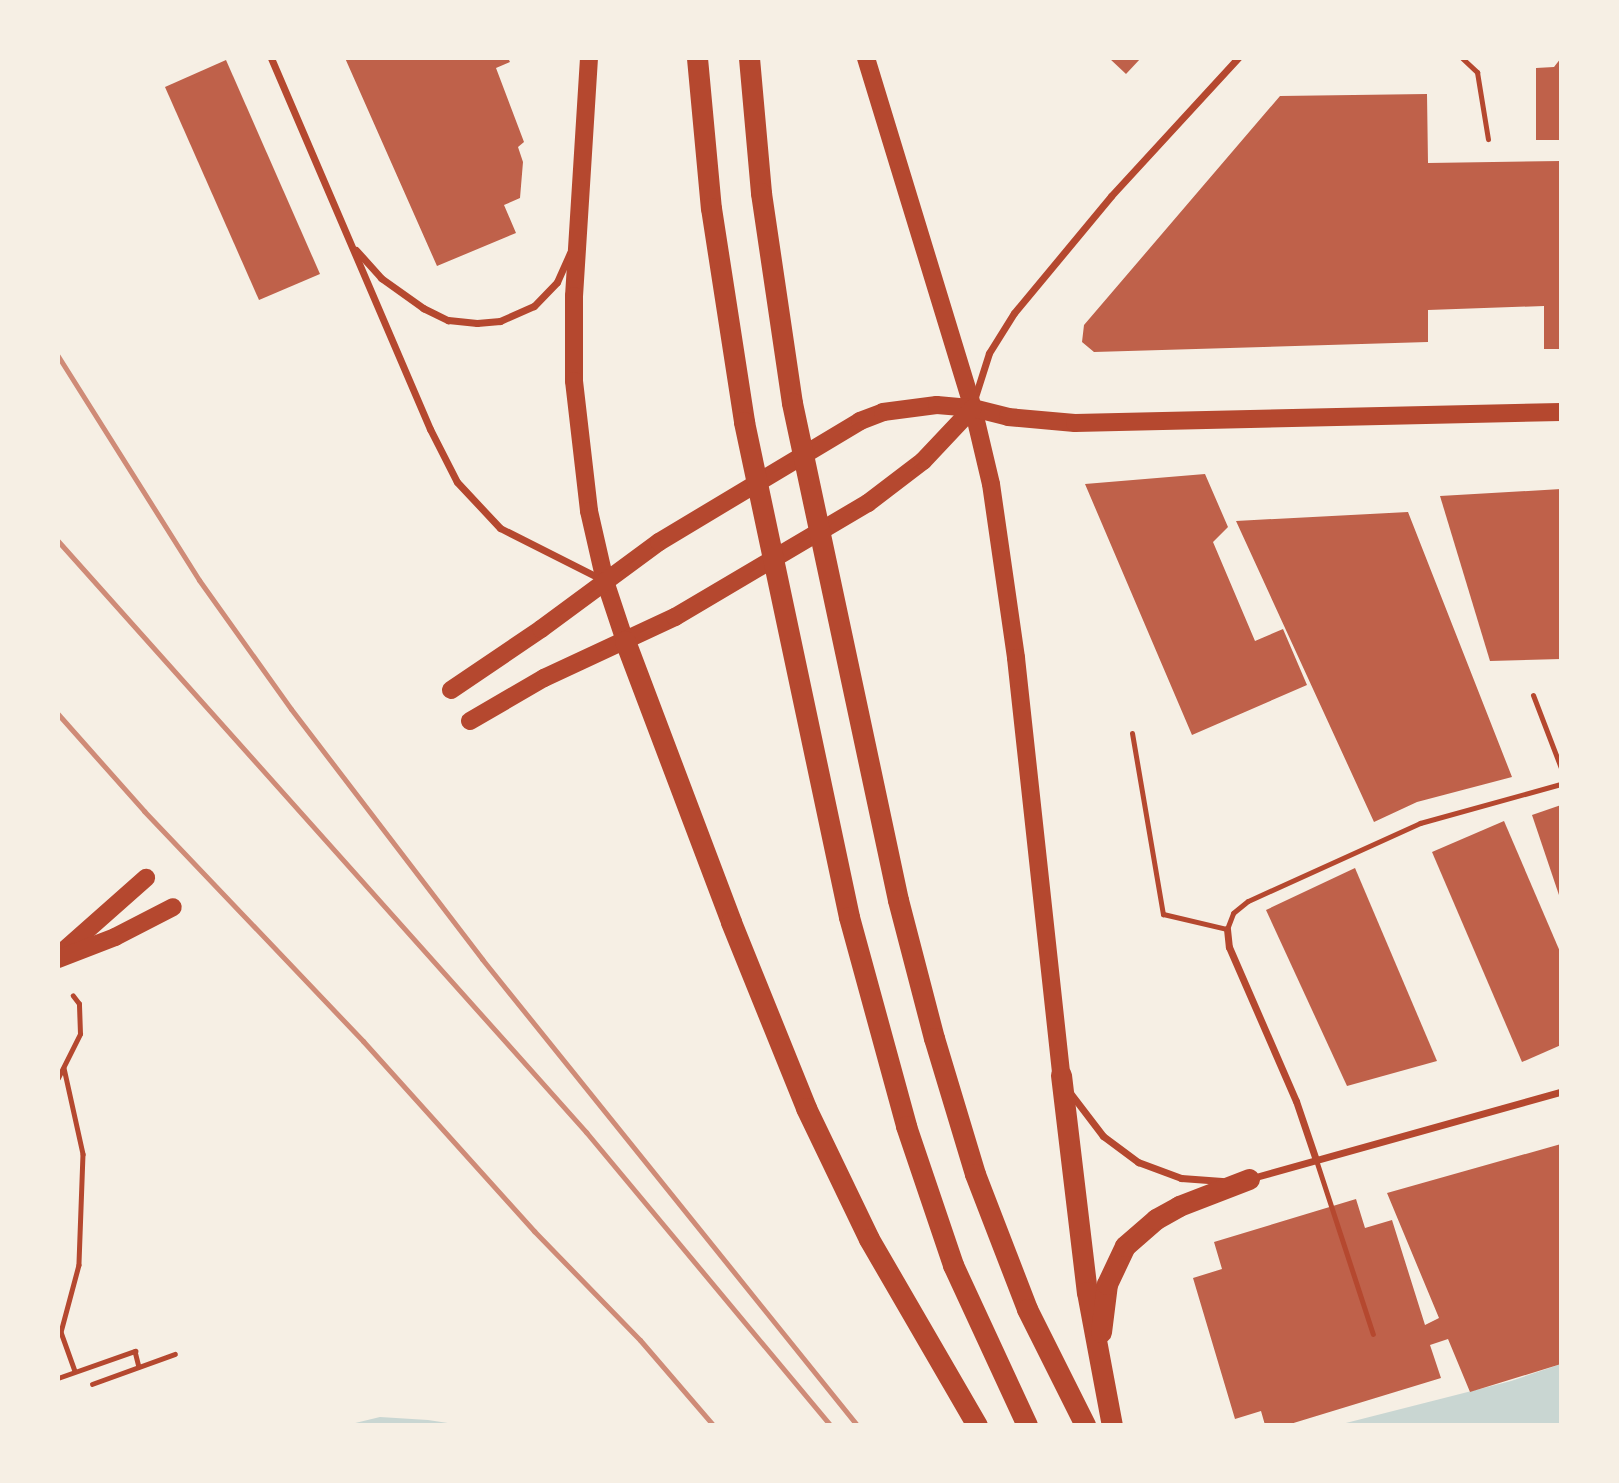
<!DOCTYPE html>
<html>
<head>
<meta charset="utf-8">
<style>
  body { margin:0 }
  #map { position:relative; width:1619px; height:1483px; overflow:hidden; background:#f6efe4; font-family:"Titillium Web",sans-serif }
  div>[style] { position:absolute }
  .water>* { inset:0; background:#c9d6d2 }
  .building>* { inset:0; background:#bf614a }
  .path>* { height:4.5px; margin:-2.25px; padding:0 2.25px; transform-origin:2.25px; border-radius:2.25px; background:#b5482f }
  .service>* { height:5px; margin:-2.5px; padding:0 2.5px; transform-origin:2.5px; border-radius:2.5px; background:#b5482f }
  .minor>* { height:7px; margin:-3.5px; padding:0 3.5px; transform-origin:3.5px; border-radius:3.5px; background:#b5482f }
  .primary>* { height:18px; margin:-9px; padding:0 9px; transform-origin:9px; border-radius:9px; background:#b5482f }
  .motorway>* { height:21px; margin:-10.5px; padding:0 10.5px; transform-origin:10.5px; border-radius:10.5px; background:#b5482f }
  .rail>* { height:5px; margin:-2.5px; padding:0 2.5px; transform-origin:2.5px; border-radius:2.5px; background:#cf8b77 }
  span { translate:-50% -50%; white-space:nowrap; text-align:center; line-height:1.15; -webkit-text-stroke:6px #f6efe4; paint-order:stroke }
  .frame { position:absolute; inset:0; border:60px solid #f6efe4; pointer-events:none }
</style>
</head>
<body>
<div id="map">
  <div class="water">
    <div style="clip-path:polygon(1561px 1364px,1561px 1425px,1338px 1425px,1511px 1381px)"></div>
    <div style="clip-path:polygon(380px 1417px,428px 1420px,461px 1425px,347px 1425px)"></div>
  </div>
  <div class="building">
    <div style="clip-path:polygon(345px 58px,508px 58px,510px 62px,496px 68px,524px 142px,518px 147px,523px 162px,520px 198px,504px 205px,516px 233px,437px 266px)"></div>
    <div style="clip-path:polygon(1109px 58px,1141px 58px,1126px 74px)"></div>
    <div style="clip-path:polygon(1561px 58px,1561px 140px,1536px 140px,1536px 68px,1554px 67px)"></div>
    <div style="clip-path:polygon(226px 60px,320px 274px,259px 300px,165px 87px)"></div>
    <div style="clip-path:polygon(1427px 94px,1428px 163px,1561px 161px,1561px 349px,1544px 349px,1544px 306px,1428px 310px,1428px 342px,1094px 352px,1082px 342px,1084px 325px,1280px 96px)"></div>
    <div style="clip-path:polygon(1205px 474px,1228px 527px,1213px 542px,1255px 641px,1283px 629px,1307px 685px,1192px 735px,1085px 484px)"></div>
    <div style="clip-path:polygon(1561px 489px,1561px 659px,1490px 661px,1440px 496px)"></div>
    <div style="clip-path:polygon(1408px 512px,1512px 777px,1417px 802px,1374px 822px,1236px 521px)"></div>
    <div style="clip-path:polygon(1561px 805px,1561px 901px,1532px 815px)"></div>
    <div style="clip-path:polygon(1504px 821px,1561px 954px,1561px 1045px,1522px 1062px,1432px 852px)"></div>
    <div style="clip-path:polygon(1355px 868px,1437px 1061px,1347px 1086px,1266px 910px)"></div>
    <div style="clip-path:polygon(1561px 1144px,1561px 1364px,1470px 1392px,1448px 1339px,1430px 1345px,1441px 1378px,1287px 1425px,1265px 1425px,1261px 1411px,1235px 1419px,1193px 1278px,1222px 1269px,1214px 1242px,1356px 1199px,1365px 1228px,1392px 1220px,1425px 1325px,1439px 1318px,1387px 1193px)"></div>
  </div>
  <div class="path">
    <div style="left:64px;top:1068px;width:88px;rotate:77.5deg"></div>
    <div style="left:83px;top:1154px;width:111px;rotate:92.1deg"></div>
    <div style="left:79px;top:1265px;width:69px;rotate:105deg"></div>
    <div style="left:61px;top:1332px;width:41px;rotate:70.3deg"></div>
    <div style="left:58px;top:1078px;width:49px;rotate:-63.4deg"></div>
    <div style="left:80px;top:1034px;width:30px;rotate:-92deg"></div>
    <div style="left:79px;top:1004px;width:10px;rotate:-127deg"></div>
    <div style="left:58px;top:1378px;width:82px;rotate:-19.3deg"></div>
    <div style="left:135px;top:1351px;width:16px;rotate:76deg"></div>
    <div style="left:92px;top:1384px;width:88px;rotate:-19.9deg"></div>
  </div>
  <div class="service">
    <div style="left:1462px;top:58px;width:21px;rotate:43deg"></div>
    <div style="left:1477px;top:72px;width:68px;rotate:80.7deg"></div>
    <div style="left:1533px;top:695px;width:78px;rotate:69deg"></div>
    <div style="left:1132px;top:733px;width:184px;rotate:80.3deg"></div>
    <div style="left:1163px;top:914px;width:66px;rotate:13.2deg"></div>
    <div style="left:1227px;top:929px;width:17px;rotate:-69deg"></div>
    <div style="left:1233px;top:913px;width:19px;rotate:-39deg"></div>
    <div style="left:1248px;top:901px;width:189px;rotate:-24.4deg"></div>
    <div style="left:1420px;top:823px;width:146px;rotate:-15.5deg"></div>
    <div style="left:1316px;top:1160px;width:183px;rotate:71.9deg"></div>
  </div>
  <div class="minor">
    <div style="left:271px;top:58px;width:404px;rotate:66.8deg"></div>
    <div style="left:430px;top:429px;width:59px;rotate:63deg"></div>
    <div style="left:457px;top:482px;width:63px;rotate:46.9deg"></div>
    <div style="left:500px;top:528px;width:113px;rotate:26.8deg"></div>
    <div style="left:356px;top:250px;width:38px;rotate:48deg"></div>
    <div style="left:381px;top:278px;width:52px;rotate:35.5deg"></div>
    <div style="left:423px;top:308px;width:28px;rotate:26deg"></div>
    <div style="left:448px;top:320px;width:29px;rotate:6deg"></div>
    <div style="left:477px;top:323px;width:23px;rotate:-5deg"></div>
    <div style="left:500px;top:321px;width:37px;rotate:-24deg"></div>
    <div style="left:534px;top:306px;width:33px;rotate:-46deg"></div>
    <div style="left:557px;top:282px;width:32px;rotate:-66deg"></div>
    <div style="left:975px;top:397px;width:46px;rotate:-72.3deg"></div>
    <div style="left:989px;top:353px;width:47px;rotate:-58deg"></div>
    <div style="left:1014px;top:313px;width:152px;rotate:-50.3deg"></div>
    <div style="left:1111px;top:196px;width:188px;rotate:-47.4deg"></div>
    <div style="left:1227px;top:929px;width:18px;rotate:84deg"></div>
    <div style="left:1229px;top:947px;width:168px;rotate:66.5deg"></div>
    <div style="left:1296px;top:1101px;width:62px;rotate:71.3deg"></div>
    <div style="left:1071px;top:1094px;width:53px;rotate:52.7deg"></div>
    <div style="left:1103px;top:1136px;width:44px;rotate:36.6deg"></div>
    <div style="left:1138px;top:1162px;width:46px;rotate:20.4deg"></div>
    <div style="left:1181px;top:1178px;width:41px;rotate:4.2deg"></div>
    <div style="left:1252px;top:1178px;width:321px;rotate:-15.6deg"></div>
  </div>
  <div class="primary">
    <div style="left:589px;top:58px;width:238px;rotate:93.6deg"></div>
    <div style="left:574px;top:296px;width:85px;rotate:90deg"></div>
    <div style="left:574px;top:381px;width:131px;rotate:83.4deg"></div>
    <div style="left:589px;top:511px;width:72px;rotate:77.1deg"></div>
    <div style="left:605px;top:581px;width:63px;rotate:71.6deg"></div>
    <div style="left:866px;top:58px;width:366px;rotate:73deg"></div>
    <div style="left:973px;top:408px;width:78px;rotate:76.7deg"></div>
    <div style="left:991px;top:484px;width:176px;rotate:81.8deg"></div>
    <div style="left:1016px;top:658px;width:419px;rotate:83.8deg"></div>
    <div style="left:451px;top:690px;width:109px;rotate:-34.1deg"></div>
    <div style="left:541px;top:629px;width:147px;rotate:-36.4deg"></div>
    <div style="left:659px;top:542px;width:235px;rotate:-31deg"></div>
    <div style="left:860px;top:421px;width:25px;rotate:-21deg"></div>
    <div style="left:883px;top:412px;width:54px;rotate:-7.4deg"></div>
    <div style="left:937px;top:405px;width:36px;rotate:5deg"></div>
    <div style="left:973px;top:408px;width:36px;rotate:14deg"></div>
    <div style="left:1008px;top:417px;width:67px;rotate:5.1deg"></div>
    <div style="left:1075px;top:423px;width:486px;rotate:-1.3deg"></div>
    <div style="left:470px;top:721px;width:86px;rotate:-30.2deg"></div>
    <div style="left:544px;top:678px;width:145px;rotate:-25deg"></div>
    <div style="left:675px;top:617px;width:224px;rotate:-30.6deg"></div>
    <div style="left:868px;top:503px;width:69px;rotate:-37.4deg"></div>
    <div style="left:923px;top:461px;width:73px;rotate:-46.7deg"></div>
    <div style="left:60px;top:954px;width:115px;rotate:-41.5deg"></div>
    <div style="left:58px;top:959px;width:61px;rotate:-21.1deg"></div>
    <div style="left:115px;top:937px;width:65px;rotate:-27.3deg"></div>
  </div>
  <div class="motorway">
    <div style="left:697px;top:58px;width:151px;rotate:84.7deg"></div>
    <div style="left:711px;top:208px;width:217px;rotate:81.2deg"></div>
    <div style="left:744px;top:422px;width:506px;rotate:78.02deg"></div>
    <div style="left:849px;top:917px;width:217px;rotate:74.7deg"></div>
    <div style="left:906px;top:1126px;width:147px;rotate:71.3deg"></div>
    <div style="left:953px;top:1265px;width:176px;rotate:65.2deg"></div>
    <div style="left:749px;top:58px;width:136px;rotate:84.9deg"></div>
    <div style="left:761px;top:193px;width:212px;rotate:81.6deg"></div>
    <div style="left:792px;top:403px;width:508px;rotate:77.96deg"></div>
    <div style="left:898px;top:900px;width:143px;rotate:75.4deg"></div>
    <div style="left:934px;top:1038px;width:142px;rotate:73.2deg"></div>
    <div style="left:975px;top:1174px;width:145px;rotate:68.9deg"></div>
    <div style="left:1027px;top:1309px;width:130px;rotate:63.4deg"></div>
    <div style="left:625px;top:641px;width:300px;rotate:69.3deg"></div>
    <div style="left:731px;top:922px;width:201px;rotate:68deg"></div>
    <div style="left:806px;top:1108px;width:145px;rotate:64.3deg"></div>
    <div style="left:869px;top:1239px;width:215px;rotate:59.9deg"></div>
    <div style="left:1061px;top:1075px;width:219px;rotate:83.2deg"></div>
    <div style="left:1087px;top:1292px;width:135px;rotate:79.4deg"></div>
    <div style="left:1101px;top:1332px;width:48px;rotate:-82.9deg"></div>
    <div style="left:1107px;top:1284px;width:42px;rotate:-64.7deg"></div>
    <div style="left:1125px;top:1246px;width:41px;rotate:-41.1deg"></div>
    <div style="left:1156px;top:1219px;width:26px;rotate:-29deg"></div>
    <div style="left:1179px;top:1206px;width:75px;rotate:-21.1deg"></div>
  </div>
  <div class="rail">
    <div style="left:58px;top:356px;width:265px;rotate:57.8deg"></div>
    <div style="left:199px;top:580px;width:158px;rotate:54.5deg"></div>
    <div style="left:291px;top:709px;width:315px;rotate:52.6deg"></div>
    <div style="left:482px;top:959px;width:598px;rotate:51.18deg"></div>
    <div style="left:58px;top:541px;width:793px;rotate:48.22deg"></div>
    <div style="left:586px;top:1132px;width:381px;rotate:50.2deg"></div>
    <div style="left:58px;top:714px;width:130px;rotate:48.4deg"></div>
    <div style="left:144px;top:811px;width:318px;rotate:46.4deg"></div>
    <div style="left:363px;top:1041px;width:256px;rotate:48deg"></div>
    <div style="left:534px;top:1231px;width:152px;rotate:45.8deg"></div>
    <div style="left:640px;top:1340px;width:112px;rotate:49.3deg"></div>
  </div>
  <div class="frame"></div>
</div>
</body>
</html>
